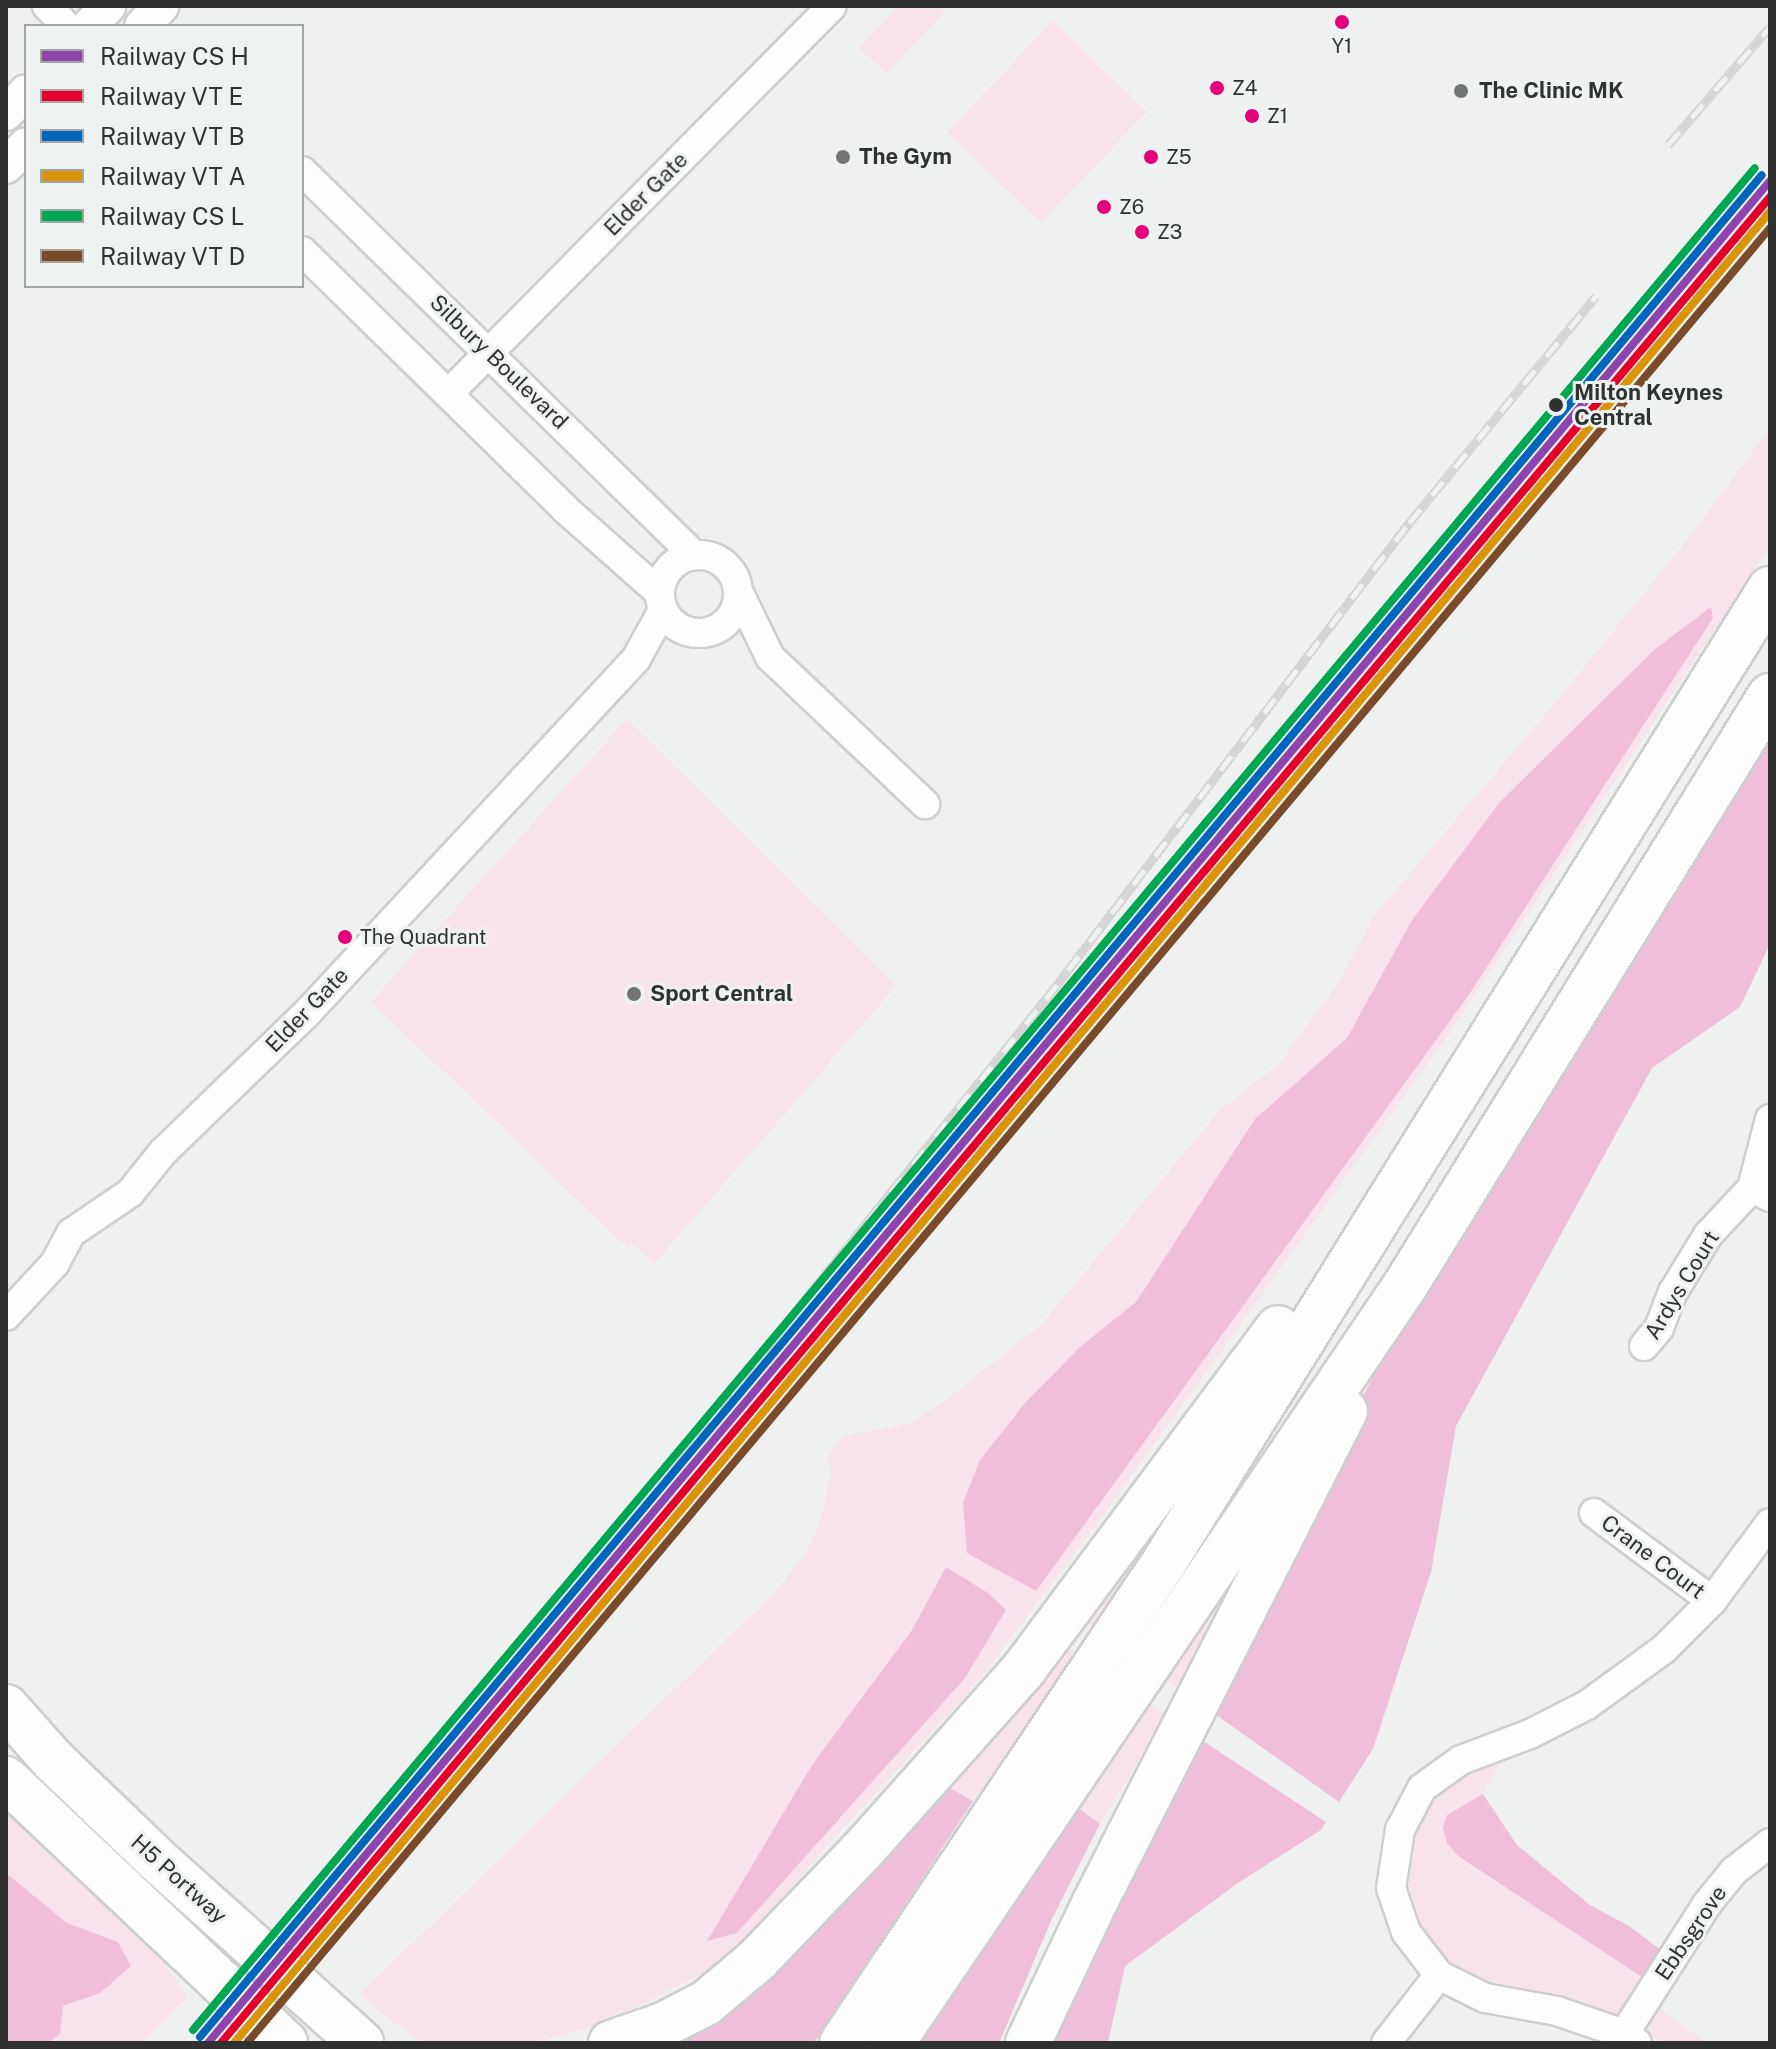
<!DOCTYPE html>
<html>
<head>
<meta charset="utf-8">
<style>
  body { margin:0 }
  #map { position:relative; width:1776px; height:2049px; overflow:hidden; background:#eff1f0; font-family:"Public Sans",sans-serif }
  div>[style] { position:absolute }
  .green>* { inset:0; background:#f8e3ed }
  .forest>* { inset:0; background:#f1bed9 }
  .roads { filter:drop-shadow(2px 0 #cdcfce) drop-shadow(-2px 0 #cdcfce) drop-shadow(0 2px #cdcfce) drop-shadow(0 -2px #cdcfce) }
  .minor>* { height:28px; margin:-14px; padding:0 14px; transform-origin:14px; border-radius:14px; background:#fdfdfd }
  .minor>.ring { margin:-14px; padding:0; box-sizing:content-box; background:none; border:28px solid #fdfdfd; border-radius:50% }
  .tertiary>* { height:34px; margin:-17px; padding:0 17px; transform-origin:17px; border-radius:17px; background:#fdfdfd }
  .primary>* { height:44px; margin:-22px; padding:0 22px; transform-origin:22px; border-radius:22px; background:#fdfdfd }
  .trunk>* { height:44px; margin:-22px; padding:0 22px; transform-origin:22px; border-radius:22px; background:#fdfdfd }
  .rail>* { height:9px; margin-top:-4.5px; transform-origin:0; background:repeating-linear-gradient(90deg,#eef2f1 0 18px,#d4d5d4 0 36px); box-sizing:border-box; border-block:2px solid #d4d5d4 }
  .rail-1>* { height:8px; margin:-4px; padding:0 4px; transform-origin:4px; border-radius:4px; background:#8e44ad }
  .rail-2>* { height:8px; margin:-4px; padding:0 4px; transform-origin:4px; border-radius:4px; background:#e4002b }
  .rail-3>* { height:8px; margin:-4px; padding:0 4px; transform-origin:4px; border-radius:4px; background:#0065bd }
  .rail-4>* { height:8px; margin:-4px; padding:0 4px; transform-origin:4px; border-radius:4px; background:#d99507 }
  .rail-5>* { height:8px; margin:-4px; padding:0 4px; transform-origin:4px; border-radius:4px; background:#00a651 }
  .rail-6>* { height:8px; margin:-4px; padding:0 4px; transform-origin:4px; border-radius:4px; background:#7a4b2a }
  .dots>* { width:22px; height:22px; translate:-50% -50%; box-sizing:border-box; border:4px solid #eef2f1; border-radius:50% }
  span { translate:-50% -50%; white-space:nowrap; text-align:center; line-height:1.15; -webkit-text-stroke:6px #eef2f1; paint-order:stroke }
  .bus-label { font-size:20px; color:#303231 }
  .left { translate:0 -50%; text-align:left }
  .poi-label { font-size:22px; color:#303231; font-weight:700 }
  .street-label { font-size:22px; color:#303231 }
  .stop-label { font-size:22px; color:#303231; font-weight:700 }
  .frame { position:absolute; inset:0; border:8px solid #303231; pointer-events:none }
  .legend { position:absolute; left:24px; top:24px; width:280px; height:264px; box-sizing:border-box; background:#eef2f1; border:2px solid #a2a5a4; margin:0; padding:10px 14px; list-style:none; font-size:24px; color:#303231 }
  .legend li { display:flex; align-items:center; gap:16px; height:40px }
  .legend b { width:40px; border:2px solid #a2a5a4 }
</style>
</head>
<body>
<div id="map">
  <div class="green">
    <div style="clip-path:polygon(899px 6px,939px 6px,945px 12px,886px 73px,859px 48px)"></div>
    <div style="clip-path:polygon(1053px 21px,1147px 112px,1041px 222px,947px 132px)"></div>
    <div style="clip-path:polygon(1770px 428px,1770px 546px,1444px 1041px,1102px 1517px,977px 1683px,825px 1848px,730px 1960px,604px 2023px,534px 2043px,421px 2043px,359px 1995px,774px 1593px,807px 1552px,821px 1518px,831px 1473px,828px 1456px,844px 1436px,910px 1423px,945px 1401px,1041px 1325px,1221px 1109px,1279px 1064px,1341px 979px,1374px 916px,1561px 696px,1691px 535px)"></div>
    <div style="clip-path:polygon(627px 719px,896px 986px,654px 1264px,632px 1244px,628px 1248px,371px 1002px)"></div>
    <div style="clip-path:polygon(1191px 1483px,1093px 1628px,1076px 1618px)"></div>
    <div style="clip-path:polygon(1243px 1547px,1178px 1690px,1160px 1676px)"></div>
    <div style="clip-path:polygon(1057px 1643px,1077px 1652px,973px 1801px,941px 1783px)"></div>
    <div style="clip-path:polygon(1146px 1701px,1166px 1716px,1100px 1824px,1078px 1807px)"></div>
    <div style="clip-path:polygon(1505px 1754px,1483px 1794px,1447px 1815px,1447px 1843px,1458px 1857px,1645px 1979px,1616px 2016px,1561px 1999px,1501px 1990px,1462px 1973px,1441px 1956px,1420px 1931px,1404px 1884px,1414px 1828px,1429px 1805px,1481px 1761px)"></div>
    <div style="clip-path:polygon(6px 1804px,149px 1940px,188px 1998px,141px 2043px,48px 2043px,60px 2034px,63px 2006px,100px 1993px,118px 1942px,67px 1923px,6px 1873px)"></div>
    <div style="clip-path:polygon(1655px 2004px,1665px 2013px,1707px 2043px,1661px 2043px,1642px 2026px)"></div>
  </div>
  <div class="forest">
    <div style="clip-path:polygon(1711px 607px,1713px 618px,1468px 996px,1036px 1591px,967px 1553px,963px 1503px,980px 1460px,1026px 1402px,1080px 1347px,1136px 1302px,1255px 1119px,1347px 1038px,1412px 920px,1500px 802px,1655px 649px)"></div>
    <div style="clip-path:polygon(1770px 721px,1770px 944px,1740px 1007px,1652px 1068px,1456px 1426px,1431px 1572px,1373px 1749px,1339px 1802px,1205px 1707px,1309px 1495px,1394px 1339px)"></div>
    <div style="clip-path:polygon(946px 1567px,988px 1593px,1006px 1610px,965px 1678px,737px 1933px,707px 1941px,812px 1765px,912px 1630px)"></div>
    <div style="clip-path:polygon(1200px 1739px,1326px 1822px,1321px 1830px,1238px 1883px,1125px 1966px,1108px 2043px,1055px 2043px,1096px 1935px)"></div>
    <div style="clip-path:polygon(941px 1783px,973px 1801px,814px 2043px,668px 2043px)"></div>
    <div style="clip-path:polygon(1483px 1794px,1517px 1845px,1590px 1905px,1629px 1926px,1661px 1950px,1645px 1979px,1458px 1856px,1447px 1843px,1443px 1828px,1447px 1815px)"></div>
    <div style="clip-path:polygon(1077px 1807px,1100px 1824px,1051px 1921px,999px 2043px,918px 2043px)"></div>
    <div style="clip-path:polygon(6px 1873px,67px 1923px,118px 1942px,131px 1966px,100px 1993px,63px 2006px,60px 2034px,48px 2043px,6px 2043px)"></div>
  </div>
  <div class="roads">
    <div class="minor">
      <div style="left:47px;top:6px;width:28px;rotate:46deg"></div>
      <div style="left:302px;top:171px;width:549px;rotate:44.41deg"></div>
      <div style="left:302px;top:251px;width:367px;rotate:44.4deg"></div>
      <div style="left:564px;top:508px;width:127px;rotate:41.5deg"></div>
      <div style="left:449px;top:393px;width:544px;rotate:-45.3deg"></div>
      <div class="ring" style="left:660px;top:555px;width:50px;height:50px"></div>
      <div style="left:739px;top:593px;width:71px;rotate:64.2deg"></div>
      <div style="left:770px;top:657px;width:214px;rotate:43.5deg"></div>
      <div style="left:1770px;top:1119px;width:71px;rotate:104.6deg"></div>
      <div style="left:1752px;top:1188px;width:20px;rotate:27deg"></div>
      <div style="left:6px;top:1316px;width:72px;rotate:-47.2deg"></div>
      <div style="left:55px;top:1263px;width:34px;rotate:-62deg"></div>
      <div style="left:71px;top:1233px;width:71px;rotate:-34.1deg"></div>
      <div style="left:130px;top:1193px;width:53px;rotate:-51.2deg"></div>
      <div style="left:163px;top:1152px;width:200px;rotate:-44deg"></div>
      <div style="left:307px;top:1013px;width:483px;rotate:-47.1deg"></div>
      <div style="left:636px;top:659px;width:56px;rotate:-61.1deg"></div>
      <div style="left:1644px;top:1346px;width:23px;rotate:-50deg"></div>
      <div style="left:1659px;top:1328px;width:39px;rotate:-69deg"></div>
      <div style="left:1673px;top:1292px;width:67px;rotate:-58.4deg"></div>
      <div style="left:1708px;top:1235px;width:64px;rotate:-46.9deg"></div>
      <div style="left:1594px;top:1513px;width:147px;rotate:36.7deg"></div>
      <div style="left:1624px;top:2034px;width:154px;rotate:-57.4deg"></div>
      <div style="left:1707px;top:1904px;width:43px;rotate:-50.7deg"></div>
      <div style="left:1734px;top:1871px;width:46px;rotate:-37.9deg"></div>
      <div style="left:1386px;top:2043px;width:86px;rotate:-52.1deg"></div>
      <div style="left:1637px;top:2043px;width:16px;rotate:-145deg"></div>
      <div style="left:1624px;top:2034px;width:71px;rotate:-161.1deg"></div>
      <div style="left:1557px;top:2011px;width:73px;rotate:-169.8deg"></div>
      <div style="left:1485px;top:1998px;width:51px;rotate:-153.4deg"></div>
      <div style="left:1439px;top:1975px;width:54px;rotate:-127.5deg"></div>
      <div style="left:1406px;top:1932px;width:46px;rotate:-108.8deg"></div>
      <div style="left:1391px;top:1888px;width:59px;rotate:-81.2deg"></div>
      <div style="left:1400px;top:1830px;width:47px;rotate:-62.4deg"></div>
      <div style="left:1422px;top:1788px;width:48px;rotate:-35.7deg"></div>
      <div style="left:1461px;top:1760px;width:74px;rotate:-20.6deg"></div>
      <div style="left:1530px;top:1734px;width:64px;rotate:-27deg"></div>
      <div style="left:1587px;top:1705px;width:95px;rotate:-36deg"></div>
      <div style="left:1664px;top:1649px;width:68px;rotate:-45deg"></div>
      <div style="left:1712px;top:1601px;width:97px;rotate:-53.4deg"></div>
    </div>
    <div class="tertiary">
      <div style="left:89px;top:26px;width:28px;rotate:-46deg"></div>
      <div style="left:142px;top:26px;width:28px;rotate:-46deg"></div>
      <div style="left:6px;top:113px;width:29px;rotate:-46deg"></div>
      <div style="left:6px;top:166px;width:29px;rotate:-46deg"></div>
    </div>
    <div class="primary">
      <div style="left:6px;top:1707px;width:72px;rotate:48.4deg"></div>
      <div style="left:54px;top:1761px;width:140px;rotate:43.8deg"></div>
      <div style="left:155px;top:1858px;width:277px;rotate:41.9deg"></div>
      <div style="left:6px;top:1779px;width:384px;rotate:43.4deg"></div>
    </div>
    <div class="trunk">
      <div style="left:611px;top:2043px;width:55px;rotate:-19.1deg"></div>
      <div style="left:663px;top:2025px;width:48px;rotate:-27.1deg"></div>
      <div style="left:706px;top:2003px;width:67px;rotate:-40.1deg"></div>
      <div style="left:757px;top:1960px;width:151px;rotate:-46.1deg"></div>
      <div style="left:862px;top:1851px;width:244px;rotate:-48.3deg"></div>
      <div style="left:1024px;top:1669px;width:425px;rotate:-53.3deg"></div>
      <div style="left:842px;top:2043px;width:580px;rotate:-56.17deg"></div>
      <div style="left:1165px;top:1561px;width:1145px;rotate:-58.1deg"></div>
      <div style="left:892px;top:2043px;width:914px;rotate:-55.88deg"></div>
      <div style="left:1405px;top:1286px;width:694px;rotate:-58.26deg"></div>
      <div style="left:1028px;top:2043px;width:154px;rotate:-64.6deg"></div>
      <div style="left:1094px;top:1904px;width:553px;rotate:-63.02deg"></div>
    </div>
  </div>
  <div class="rail">
    <div style="left:1668px;top:145px;width:156px;rotate:-49.2deg"></div>
    <div style="left:776px;top:1385px;width:1544px;rotate:-49.91deg"></div>
    <div style="left:667px;top:1480px;width:184px;rotate:-52.9deg"></div>
    <div style="left:778px;top:1333px;width:428px;rotate:-51.3deg"></div>
    <div style="left:1046px;top:999px;width:599px;rotate:-52.67deg"></div>
    <div style="left:1409px;top:523px;width:294px;rotate:-50.5deg"></div>
  </div>
  <div class="rail-1">
    <div style="left:208px;top:2043px;width:2430px;rotate:-50.01deg"></div>
  </div>
  <div class="rail-2">
    <div style="left:221px;top:2043px;width:2410px;rotate:-50deg"></div>
  </div>
  <div class="rail-3">
    <div style="left:200px;top:2037px;width:2430px;rotate:-50.01deg"></div>
  </div>
  <div class="rail-4">
    <div style="left:234px;top:2043px;width:2390px;rotate:-50.01deg"></div>
  </div>
  <div class="rail-5">
    <div style="left:193px;top:2030px;width:2430px;rotate:-50.01deg"></div>
  </div>
  <div class="rail-6">
    <div style="left:247px;top:2043px;width:2369px;rotate:-50deg"></div>
  </div>
  <div class="dots">
    <div style="left:1342px;top:22px;background:#e5007d"></div>
    <div style="left:1217px;top:88px;background:#e5007d"></div>
    <div style="left:1461px;top:91px;background:#737574"></div>
    <div style="left:1252px;top:116px;background:#e5007d"></div>
    <div style="left:843px;top:157px;background:#737574"></div>
    <div style="left:1151px;top:157px;background:#e5007d"></div>
    <div style="left:1104px;top:207px;background:#e5007d"></div>
    <div style="left:1142px;top:232px;background:#e5007d"></div>
    <div style="left:1556px;top:405px;background:#303231"></div>
    <div style="left:345px;top:937px;background:#e5007d"></div>
    <div style="left:634px;top:994px;background:#737574"></div>
  </div>
  <div class="bus-label">
    <span style="left:1342px;top:46px">Y1</span>
    <span class="left" style="left:1232px;top:88px">Z4</span>
    <span class="left" style="left:1267px;top:116px">Z1</span>
    <span class="left" style="left:1166px;top:157px">Z5</span>
    <span class="left" style="left:1119px;top:207px">Z6</span>
    <span class="left" style="left:1157px;top:232px">Z3</span>
    <span class="left" style="left:360px;top:937px">The Quadrant</span>
  </div>
  <div class="poi-label">
    <span class="left" style="left:1479px;top:91px">The Clinic MK</span>
    <span class="left" style="left:859px;top:157px">The Gym</span>
    <span class="left" style="left:650px;top:994px">Sport Central</span>
  </div>
  <div class="street-label">
    <span style="left:646px;top:194px;rotate:-45deg">Elder Gate</span>
    <span style="left:499px;top:362px;rotate:44deg">Silbury Boulevard</span>
    <span style="left:307px;top:1010px;rotate:-46deg">Elder Gate</span>
    <span style="left:1682px;top:1285px;rotate:-59deg">Ardys Court</span>
    <span style="left:1653px;top:1557px;rotate:37deg">Crane Court</span>
    <span style="left:179px;top:1879px;rotate:42deg">H5 Portway</span>
    <span style="left:1691px;top:1933px;rotate:-56deg">Ebbsgrove</span>
  </div>
  <div class="stop-label">
    <span class="left" style="left:1574px;top:405px">Milton Keynes<br>Central</span>
  </div>
  <div class="frame"></div>
  <ul class="legend">
  <li><b style="height:10px;background:#8e44ad"></b>Railway CS H</li>
  <li><b style="height:10px;background:#e4002b"></b>Railway VT E</li>
  <li><b style="height:10px;background:#0065bd"></b>Railway VT B</li>
  <li><b style="height:10px;background:#d99507"></b>Railway VT A</li>
  <li><b style="height:10px;background:#00a651"></b>Railway CS L</li>
  <li><b style="height:10px;background:#7a4b2a"></b>Railway VT D</li>
  </ul>
</div>
</body>
</html>
